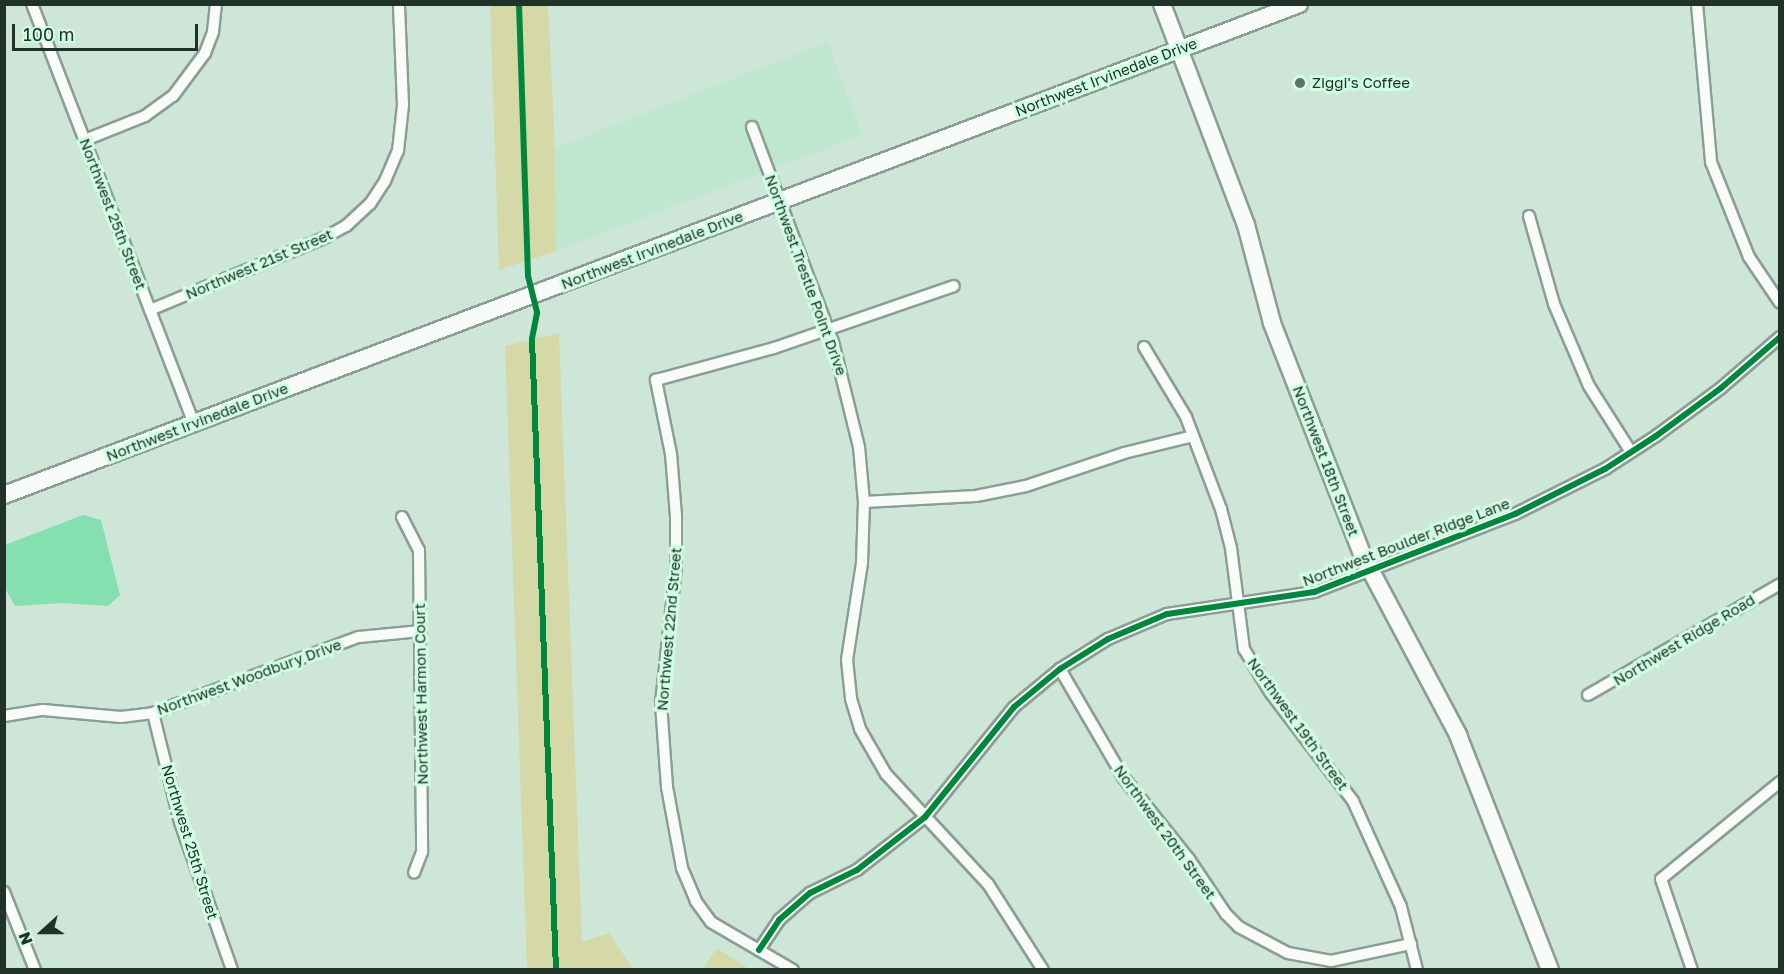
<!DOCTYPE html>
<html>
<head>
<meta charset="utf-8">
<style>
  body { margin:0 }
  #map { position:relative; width:1784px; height:974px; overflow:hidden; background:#cee6d7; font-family:"Golos Text",sans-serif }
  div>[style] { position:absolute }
  .built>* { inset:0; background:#bfe7cf }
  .green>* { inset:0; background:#d5d8a7 }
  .water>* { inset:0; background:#84e0b1 }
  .roads { filter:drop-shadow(2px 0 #8b9e93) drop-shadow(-2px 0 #8b9e93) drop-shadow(0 2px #8b9e93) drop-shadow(0 -2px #8b9e93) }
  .street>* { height:10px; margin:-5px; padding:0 5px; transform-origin:5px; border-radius:5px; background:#f8fbf9 }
  .secondary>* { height:16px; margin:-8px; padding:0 8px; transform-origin:8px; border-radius:8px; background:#f8fbf9 }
  .cycleway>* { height:6px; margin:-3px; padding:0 3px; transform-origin:3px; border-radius:3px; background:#00873e }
  .dots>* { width:16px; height:16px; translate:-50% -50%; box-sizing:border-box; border:3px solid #d0fee3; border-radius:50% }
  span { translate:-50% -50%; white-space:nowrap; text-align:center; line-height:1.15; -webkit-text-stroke:6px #d0fee3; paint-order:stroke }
  .street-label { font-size:15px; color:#213329 }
  .poi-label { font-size:15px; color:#213329 }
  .left { translate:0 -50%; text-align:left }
  .frame { position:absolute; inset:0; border:6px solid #213329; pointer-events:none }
  .north { position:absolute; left:12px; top:902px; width:60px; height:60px; -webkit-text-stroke:4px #d0fee3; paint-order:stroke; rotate:249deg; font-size:16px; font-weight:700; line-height:24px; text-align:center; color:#213329 }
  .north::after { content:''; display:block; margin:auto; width:21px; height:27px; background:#213329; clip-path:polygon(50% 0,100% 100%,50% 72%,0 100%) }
  .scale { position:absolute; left:12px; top:24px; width:186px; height:27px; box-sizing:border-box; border:3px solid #213329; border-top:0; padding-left:8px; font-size:18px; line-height:21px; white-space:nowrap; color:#213329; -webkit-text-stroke:4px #d0fee3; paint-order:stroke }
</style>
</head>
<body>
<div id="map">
  <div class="built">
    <div style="clip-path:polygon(828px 42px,862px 135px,556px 251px,555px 148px)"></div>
  </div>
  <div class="green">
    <div style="clip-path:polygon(490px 5px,548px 5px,555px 148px,556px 251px,499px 270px)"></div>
    <div style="clip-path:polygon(559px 333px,582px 942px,609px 933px,633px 969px,527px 969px,505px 346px)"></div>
    <div style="clip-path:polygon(717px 948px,749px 969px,703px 969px)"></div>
  </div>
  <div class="water">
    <div style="clip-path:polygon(83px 515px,101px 520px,120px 595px,108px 606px,63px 603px,15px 606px,5px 588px,5px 545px)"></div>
  </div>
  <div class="roads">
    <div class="street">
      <div style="left:32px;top:4px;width:449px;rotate:68.9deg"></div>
      <div style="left:1697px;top:4px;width:159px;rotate:84.9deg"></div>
      <div style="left:1711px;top:162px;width:102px;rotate:68.2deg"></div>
      <div style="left:1749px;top:257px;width:55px;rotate:56deg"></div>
      <div style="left:752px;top:127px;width:230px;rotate:69.4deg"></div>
      <div style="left:833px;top:342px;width:108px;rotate:76.1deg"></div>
      <div style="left:859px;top:447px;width:55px;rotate:84.8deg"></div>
      <div style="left:864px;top:502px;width:61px;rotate:91.9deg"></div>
      <div style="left:862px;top:563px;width:98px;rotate:98.8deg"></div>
      <div style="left:847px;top:660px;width:39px;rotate:84deg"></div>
      <div style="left:851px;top:699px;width:31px;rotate:73deg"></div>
      <div style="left:860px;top:729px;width:52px;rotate:60deg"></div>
      <div style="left:886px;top:774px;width:150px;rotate:47.2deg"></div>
      <div style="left:988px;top:884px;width:102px;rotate:57.4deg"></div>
      <div style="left:85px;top:140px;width:65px;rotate:-21.8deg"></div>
      <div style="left:145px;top:116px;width:34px;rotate:-36deg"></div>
      <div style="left:173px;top:96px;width:54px;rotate:-53.3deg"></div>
      <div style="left:205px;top:53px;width:22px;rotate:-69deg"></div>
      <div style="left:213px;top:32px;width:28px;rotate:-84deg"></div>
      <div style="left:1529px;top:216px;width:91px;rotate:74.1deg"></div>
      <div style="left:1554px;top:304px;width:89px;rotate:66.9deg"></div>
      <div style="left:1589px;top:386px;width:78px;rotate:57.5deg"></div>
      <div style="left:150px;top:310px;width:188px;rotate:-22.5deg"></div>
      <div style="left:324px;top:238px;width:25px;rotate:-29deg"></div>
      <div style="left:346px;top:226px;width:33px;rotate:-43deg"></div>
      <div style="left:370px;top:204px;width:27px;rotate:-57deg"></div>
      <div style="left:385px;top:181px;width:33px;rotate:-67deg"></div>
      <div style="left:398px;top:151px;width:46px;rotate:-83.8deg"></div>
      <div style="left:403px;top:105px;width:101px;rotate:-92.3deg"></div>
      <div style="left:1144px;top:347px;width:82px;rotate:59deg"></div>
      <div style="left:1186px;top:417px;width:98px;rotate:69.2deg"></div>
      <div style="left:1221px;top:509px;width:40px;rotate:75.6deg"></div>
      <div style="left:1231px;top:548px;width:102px;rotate:82.7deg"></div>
      <div style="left:1244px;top:649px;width:50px;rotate:58.8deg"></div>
      <div style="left:1270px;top:692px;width:137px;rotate:52.7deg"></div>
      <div style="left:1353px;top:801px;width:116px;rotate:65.6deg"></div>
      <div style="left:1401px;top:907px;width:65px;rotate:75.7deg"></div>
      <div style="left:864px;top:502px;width:112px;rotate:-3.1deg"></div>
      <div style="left:976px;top:496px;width:51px;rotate:-11.3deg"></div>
      <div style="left:1026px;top:486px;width:103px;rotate:-18.6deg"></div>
      <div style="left:1124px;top:453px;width:71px;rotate:-13.8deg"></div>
      <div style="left:402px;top:517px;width:37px;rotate:63deg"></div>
      <div style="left:419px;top:550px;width:302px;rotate:89.4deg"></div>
      <div style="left:422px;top:852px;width:22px;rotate:111deg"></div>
      <div style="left:1060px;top:669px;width:125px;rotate:59.7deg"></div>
      <div style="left:1123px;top:777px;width:105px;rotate:51.2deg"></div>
      <div style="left:1189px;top:859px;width:66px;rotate:56.1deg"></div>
      <div style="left:1226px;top:914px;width:18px;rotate:45deg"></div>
      <div style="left:1239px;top:927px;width:55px;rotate:28deg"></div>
      <div style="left:1288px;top:953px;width:44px;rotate:10.5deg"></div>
      <div style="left:1331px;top:961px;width:82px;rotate:-12deg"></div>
      <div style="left:1588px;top:695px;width:222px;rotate:-30deg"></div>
      <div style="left:153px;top:713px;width:112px;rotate:76.1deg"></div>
      <div style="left:180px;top:822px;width:157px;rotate:70.6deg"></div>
      <div style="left:4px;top:716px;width:39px;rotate:-9deg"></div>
      <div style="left:43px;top:710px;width:78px;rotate:5.1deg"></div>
      <div style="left:121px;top:717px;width:32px;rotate:-7deg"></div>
      <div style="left:153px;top:713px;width:220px;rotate:-20.3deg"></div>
      <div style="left:359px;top:637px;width:62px;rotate:-5.5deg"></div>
      <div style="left:4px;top:892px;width:84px;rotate:68.3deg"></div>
      <div style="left:759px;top:950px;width:36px;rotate:-56deg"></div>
      <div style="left:779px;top:920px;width:41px;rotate:-41.1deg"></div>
      <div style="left:810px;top:893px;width:52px;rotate:-26.1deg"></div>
      <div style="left:857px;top:870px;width:86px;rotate:-37.9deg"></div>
      <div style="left:925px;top:817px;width:141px;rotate:-51deg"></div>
      <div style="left:1014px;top:707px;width:60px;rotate:-39.6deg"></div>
      <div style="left:1060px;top:669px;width:57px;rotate:-32deg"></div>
      <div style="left:1108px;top:639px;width:64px;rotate:-23deg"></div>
      <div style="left:1167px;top:614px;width:149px;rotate:-8.5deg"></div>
      <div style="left:1314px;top:592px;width:216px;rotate:-21.2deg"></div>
      <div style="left:1515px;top:514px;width:101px;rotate:-26.6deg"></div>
      <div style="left:1605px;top:469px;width:61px;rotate:-32.9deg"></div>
      <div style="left:1656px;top:436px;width:81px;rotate:-36.4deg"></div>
      <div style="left:1721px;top:388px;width:78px;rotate:-40.8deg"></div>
      <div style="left:793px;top:970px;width:95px;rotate:-149.7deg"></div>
      <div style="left:711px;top:922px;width:26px;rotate:-126deg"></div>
      <div style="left:696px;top:901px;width:36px;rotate:-113deg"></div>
      <div style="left:682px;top:868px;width:82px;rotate:-100.5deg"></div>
      <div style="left:667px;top:787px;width:84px;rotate:-94.1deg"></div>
      <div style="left:661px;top:703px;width:136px;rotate:-83.7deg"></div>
      <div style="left:676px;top:568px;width:52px;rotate:-90deg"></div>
      <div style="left:676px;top:516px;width:62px;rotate:-94.6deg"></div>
      <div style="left:671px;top:454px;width:76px;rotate:-101.5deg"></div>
      <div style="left:656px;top:380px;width:122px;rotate:-15.2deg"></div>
      <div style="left:774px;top:348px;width:190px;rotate:-19deg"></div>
      <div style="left:1692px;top:970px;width:96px;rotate:-108.8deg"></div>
      <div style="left:1661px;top:879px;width:154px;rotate:-39.2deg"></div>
    </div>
    <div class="secondary">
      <div style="left:1162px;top:4px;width:236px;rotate:69.2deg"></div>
      <div style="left:1246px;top:225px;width:101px;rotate:75.1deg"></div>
      <div style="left:1272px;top:323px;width:250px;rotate:68.7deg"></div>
      <div style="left:1363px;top:556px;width:203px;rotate:62deg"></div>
      <div style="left:1458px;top:735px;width:252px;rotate:68.6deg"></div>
      <div style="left:4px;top:495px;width:1385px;rotate:-20.76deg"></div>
    </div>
  </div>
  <div class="cycleway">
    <div style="left:519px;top:4px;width:272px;rotate:88.1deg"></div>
    <div style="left:528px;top:276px;width:38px;rotate:76deg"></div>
    <div style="left:537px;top:313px;width:26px;rotate:101deg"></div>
    <div style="left:532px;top:339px;width:631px;rotate:87.82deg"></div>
    <div style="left:759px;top:950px;width:36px;rotate:-56deg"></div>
    <div style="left:779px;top:920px;width:41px;rotate:-41.1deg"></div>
    <div style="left:810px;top:893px;width:52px;rotate:-26.1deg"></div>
    <div style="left:857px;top:870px;width:86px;rotate:-37.9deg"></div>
    <div style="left:925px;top:817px;width:141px;rotate:-51deg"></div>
    <div style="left:1014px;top:707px;width:60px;rotate:-39.6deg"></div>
    <div style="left:1060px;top:669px;width:57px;rotate:-32deg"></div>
    <div style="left:1108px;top:639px;width:64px;rotate:-23deg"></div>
    <div style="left:1167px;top:614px;width:149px;rotate:-8.5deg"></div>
    <div style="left:1314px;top:592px;width:216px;rotate:-21.2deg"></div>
    <div style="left:1515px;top:514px;width:101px;rotate:-26.6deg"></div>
    <div style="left:1605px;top:469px;width:61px;rotate:-32.9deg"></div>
    <div style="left:1656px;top:436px;width:81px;rotate:-36.4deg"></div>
    <div style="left:1721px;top:388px;width:78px;rotate:-40.8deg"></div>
  </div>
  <div class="dots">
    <div style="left:1300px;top:83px;background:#5e7266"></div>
  </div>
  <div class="street-label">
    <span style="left:1106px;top:77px;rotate:-21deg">Northwest Irvinedale Drive</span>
    <span style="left:113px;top:214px;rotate:69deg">Northwest 25th Street</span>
    <span style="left:652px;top:250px;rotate:-21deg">Northwest Irvinedale Drive</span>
    <span style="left:259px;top:264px;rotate:-23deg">Northwest 21st Street</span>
    <span style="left:806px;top:275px;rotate:70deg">Northwest Trestle Point Drive</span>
    <span style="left:197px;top:422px;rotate:-21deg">Northwest Irvinedale Drive</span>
    <span style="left:1326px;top:461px;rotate:69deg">Northwest 18th Street</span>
    <span style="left:1406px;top:542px;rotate:-21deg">Northwest Boulder Ridge Lane</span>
    <span style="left:669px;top:629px;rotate:-85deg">Northwest 22nd Street</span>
    <span style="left:1684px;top:640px;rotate:-31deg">Northwest Ridge Road</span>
    <span style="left:249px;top:677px;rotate:-20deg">Northwest Woodbury Drive</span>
    <span style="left:421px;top:694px;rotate:-91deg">Northwest Harmon Court</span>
    <span style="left:1298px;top:724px;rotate:54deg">Northwest 19th Street</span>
    <span style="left:1165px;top:832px;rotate:54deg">Northwest 20th Street</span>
    <span style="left:190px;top:842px;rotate:73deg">Northwest 25th Street</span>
  </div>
  <div class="poi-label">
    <span class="left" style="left:1312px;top:83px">Ziggi's Coffee</span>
  </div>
  <div class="frame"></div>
  <div class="north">N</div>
  <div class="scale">100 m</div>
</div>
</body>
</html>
